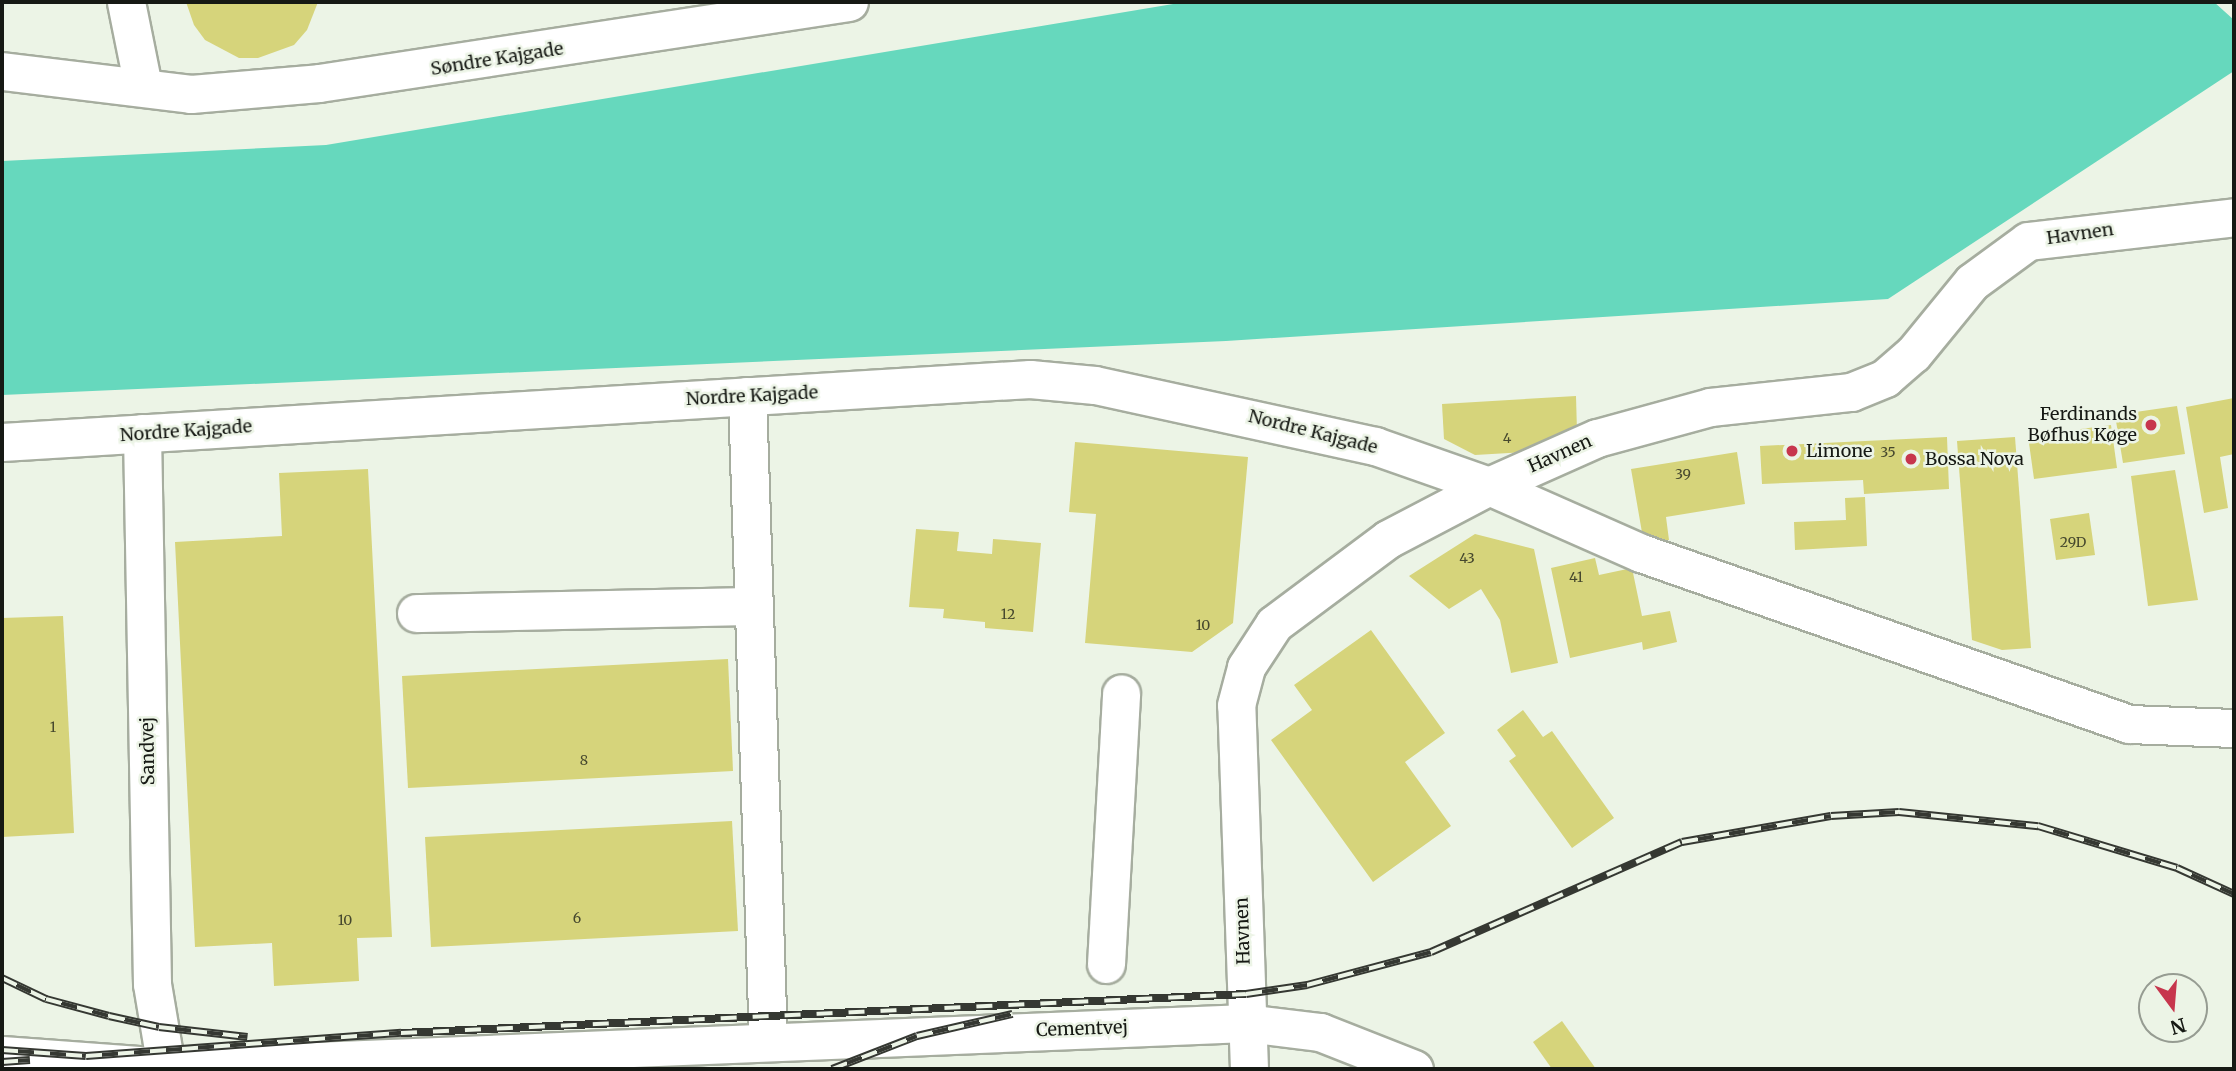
<!DOCTYPE html>
<html>
<head>
<meta charset="utf-8">
<style>
  body { margin:0 }
  #map { position:relative; width:2236px; height:1071px; overflow:hidden; background:#ecf4e6; font-family:Merriweather,serif }
  div>[style] { position:absolute }
  .water>* { inset:0; background:#66d8bd }
  .building>* { inset:0; background:#d6d47b }
  .roads { filter:drop-shadow(2px 0 #a6ad9f) drop-shadow(-2px 0 #a6ad9f) drop-shadow(0 2px #a6ad9f) drop-shadow(0 -2px #a6ad9f) }
  .minor>* { height:37px; margin:-18.5px; padding:0 18.5px; transform-origin:18.5px; border-radius:18.5px; background:#fff }
  .rail>* { height:8px; margin-top:-4px; transform-origin:0; background:repeating-linear-gradient(90deg,#ecf4e6 0 16px,#353832 0 32px); box-sizing:border-box; border-block:2px solid #353832 }
  .dots>* { width:19px; height:19px; translate:-50% -50%; box-sizing:border-box; border:4px solid #ecf4e6; border-radius:50% }
  span { translate:-50% -50%; white-space:nowrap; text-align:center; line-height:1.15; -webkit-text-stroke:5px #ecf4e6; paint-order:stroke }
  .number-label { font-size:14px; color:#46482e }
  .number-label span { -webkit-text-stroke-width:0 }
  .street-label { font-size:18px; color:#161914 }
  .poi-label { font-size:18px; color:#161914 }
  .right { translate:-100% -50%; text-align:right }
  .left { translate:0 -50%; text-align:left }
  .frame { position:absolute; inset:0; border:4px solid #161914; pointer-events:none }
  .north { position:absolute; left:2138px; top:973px; width:70px; height:70px; box-sizing:border-box; background:#ecf4e6; border:2px solid #969c92; border-radius:50%; rotate:164deg; font-size:19px; font-weight:700; line-height:28px; text-align:center; color:#161914 }
  .north::after { content:''; display:block; margin:auto; width:24px; height:32px; background:#c7364d; clip-path:polygon(50% 0,100% 100%,50% 72%,0 100%) }
</style>
</head>
<body>
<div id="map">
  <div class="water">
    <div style="clip-path:polygon(1185px 2px,2214px 2px,2234px 20px,2234px 71px,1888px 299px,1226px 341px,2px 395px,2px 161px,326px 145px)"></div>
  </div>
  <div class="building">
    <div style="clip-path:polygon(186px 2px,318px 2px,307px 30px,294px 45px,258px 58px,239px 58px,205px 40px,194px 25px)"></div>
    <div style="clip-path:polygon(1576px 396px,1577px 432px,1544px 451px,1475px 455px,1444px 439px,1442px 404px)"></div>
    <div style="clip-path:polygon(2234px 398px,2234px 454px,2220px 457px,2228px 508px,2204px 513px,2186px 407px)"></div>
    <div style="clip-path:polygon(2177px 406px,2185px 454px,2123px 463px,2115px 415px)"></div>
    <div style="clip-path:polygon(2111px 425px,2117px 468px,2034px 479px,2028px 436px)"></div>
    <div style="clip-path:polygon(1947px 437px,1949px 489px,1864px 494px,1863px 480px,1762px 484px,1760px 446px)"></div>
    <div style="clip-path:polygon(2015px 437px,2031px 648px,2002px 650px,1972px 640px,1957px 441px)"></div>
    <div style="clip-path:polygon(1075px 442px,1248px 457px,1233px 623px,1192px 652px,1085px 643px,1096px 514px,1069px 512px)"></div>
    <div style="clip-path:polygon(1737px 452px,1745px 504px,1666px 517px,1669px 540px,1644px 544px,1631px 469px)"></div>
    <div style="clip-path:polygon(368px 469px,392px 937px,357px 938px,359px 981px,274px 986px,272px 943px,195px 947px,175px 542px,282px 536px,279px 473px)"></div>
    <div style="clip-path:polygon(2175px 470px,2198px 600px,2148px 606px,2131px 476px)"></div>
    <div style="clip-path:polygon(1865px 497px,1867px 546px,1795px 550px,1794px 522px,1846px 520px,1845px 498px)"></div>
    <div style="clip-path:polygon(2089px 513px,2095px 555px,2056px 560px,2050px 519px)"></div>
    <div style="clip-path:polygon(916px 529px,959px 532px,957px 551px,992px 554px,993px 539px,1041px 543px,1033px 632px,985px 628px,985px 622px,943px 618px,944px 609px,909px 607px)"></div>
    <div style="clip-path:polygon(1475px 534px,1534px 549px,1558px 663px,1511px 673px,1500px 620px,1481px 589px,1449px 609px,1409px 576px)"></div>
    <div style="clip-path:polygon(1595px 558px,1599px 575px,1632px 568px,1642px 616px,1670px 611px,1677px 642px,1643px 650px,1642px 642px,1570px 658px,1551px 568px)"></div>
    <div style="clip-path:polygon(63px 616px,74px 833px,2px 837px,2px 618px)"></div>
    <div style="clip-path:polygon(1371px 630px,1445px 733px,1405px 762px,1451px 826px,1373px 882px,1271px 740px,1312px 710px,1294px 685px)"></div>
    <div style="clip-path:polygon(728px 659px,733px 771px,408px 788px,402px 676px)"></div>
    <div style="clip-path:polygon(1523px 710px,1543px 737px,1552px 731px,1614px 818px,1572px 848px,1509px 761px,1516px 756px,1497px 730px)"></div>
    <div style="clip-path:polygon(732px 821px,738px 931px,431px 947px,425px 837px)"></div>
    <div style="clip-path:polygon(1562px 1021px,1596px 1069px,1552px 1069px,1533px 1042px)"></div>
  </div>
  <div class="roads">
    <div class="minor">
      <div style="left:126px;top:2px;width:86px;rotate:78.6deg"></div>
      <div style="left:2px;top:71px;width:190px;rotate:6.9deg"></div>
      <div style="left:191px;top:94px;width:128px;rotate:-4.9deg"></div>
      <div style="left:319px;top:83px;width:536px;rotate:-8.69deg"></div>
      <div style="left:747px;top:396px;width:646px;rotate:88.14deg"></div>
      <div style="left:142px;top:433px;width:551px;rotate:88.96deg"></div>
      <div style="left:152px;top:984px;width:84px;rotate:80.4deg"></div>
      <div style="left:2px;top:442px;width:1030px;rotate:-3.51deg"></div>
      <div style="left:1030px;top:379px;width:65px;rotate:5.3deg"></div>
      <div style="left:1095px;top:385px;width:287px;rotate:12.3deg"></div>
      <div style="left:1375px;top:446px;width:121px;rotate:19.3deg"></div>
      <div style="left:1489px;top:486px;width:166px;rotate:23.8deg"></div>
      <div style="left:1641px;top:553px;width:517px;rotate:19.31deg"></div>
      <div style="left:2129px;top:724px;width:105px;rotate:2.2deg"></div>
      <div style="left:416px;top:613px;width:338px;rotate:-1.2deg"></div>
      <div style="left:1106px;top:964px;width:271px;rotate:-86.8deg"></div>
      <div style="left:2px;top:1055px;width:164px;rotate:4.2deg"></div>
      <div style="left:166px;top:1067px;width:1081px;rotate:-2.33deg"></div>
      <div style="left:1246px;top:1023px;width:75px;rotate:6.9deg"></div>
      <div style="left:1320px;top:1032px;width:101px;rotate:21.5deg"></div>
      <div style="left:1249px;top:1069px;width:364px;rotate:-92deg"></div>
      <div style="left:1236px;top:705px;width:39px;rotate:-75deg"></div>
      <div style="left:1246px;top:667px;width:51px;rotate:-56.9deg"></div>
      <div style="left:1274px;top:624px;width:142px;rotate:-36.7deg"></div>
      <div style="left:1388px;top:539px;width:114px;rotate:-27.7deg"></div>
      <div style="left:1489px;top:486px;width:118px;rotate:-24deg"></div>
      <div style="left:1597px;top:438px;width:117px;rotate:-15.3deg"></div>
      <div style="left:1710px;top:407px;width:142px;rotate:-6.1deg"></div>
      <div style="left:1851px;top:392px;width:37px;rotate:-22deg"></div>
      <div style="left:1885px;top:378px;width:37px;rotate:-41deg"></div>
      <div style="left:1913px;top:354px;width:93px;rotate:-50.7deg"></div>
      <div style="left:1972px;top:282px;width:69px;rotate:-36.2deg"></div>
      <div style="left:2028px;top:241px;width:207px;rotate:-6.6deg"></div>
    </div>
  </div>
  <div class="rail">
    <div style="left:2px;top:978px;width:49px;rotate:25.5deg"></div>
    <div style="left:46px;top:999px;width:65px;rotate:15.1deg"></div>
    <div style="left:109px;top:1016px;width:51px;rotate:12.4deg"></div>
    <div style="left:159px;top:1027px;width:89px;rotate:6.5deg"></div>
    <div style="left:2px;top:1050px;width:84px;rotate:4.1deg"></div>
    <div style="left:86px;top:1056px;width:316px;rotate:-4.2deg"></div>
    <div style="left:401px;top:1033px;width:846px;rotate:-2.64deg"></div>
    <div style="left:1246px;top:994px;width:62px;rotate:-8.4deg"></div>
    <div style="left:1307px;top:985px;width:128px;rotate:-14.9deg"></div>
    <div style="left:1431px;top:952px;width:274px;rotate:-23.7deg"></div>
    <div style="left:1682px;top:842px;width:151px;rotate:-9.9deg"></div>
    <div style="left:1831px;top:816px;width:68px;rotate:-3.4deg"></div>
    <div style="left:1899px;top:812px;width:140px;rotate:5.8deg"></div>
    <div style="left:2038px;top:826px;width:145px;rotate:16.8deg"></div>
    <div style="left:2177px;top:868px;width:63px;rotate:24.5deg"></div>
    <div style="left:2px;top:1062px;width:28px;rotate:-4deg"></div>
    <div style="left:832px;top:1069px;width:91px;rotate:-21.2deg"></div>
    <div style="left:917px;top:1036px;width:98px;rotate:-13deg"></div>
  </div>
  <div class="dots">
    <div style="left:2151px;top:425px;background:#c7364d"></div>
    <div style="left:1792px;top:451px;background:#c7364d"></div>
    <div style="left:1911px;top:459px;background:#c7364d"></div>
  </div>
  <div class="number-label">
    <span style="left:1507px;top:438px">4</span>
    <span style="left:1888px;top:452px">35</span>
    <span style="left:1683px;top:474px">39</span>
    <span style="left:2073px;top:542px">29D</span>
    <span style="left:1467px;top:558px">43</span>
    <span style="left:1576px;top:577px">41</span>
    <span style="left:1008px;top:614px">12</span>
    <span style="left:1203px;top:625px">10</span>
    <span style="left:53px;top:727px">1</span>
    <span style="left:584px;top:760px">8</span>
    <span style="left:577px;top:918px">6</span>
    <span style="left:345px;top:920px">10</span>
  </div>
  <div class="street-label">
    <span style="left:497px;top:59px;rotate:-9deg">Søndre Kajgade</span>
    <span style="left:2080px;top:234px;rotate:-8deg">Havnen</span>
    <span style="left:752px;top:396px;rotate:-3deg">Nordre Kajgade</span>
    <span style="left:186px;top:431px;rotate:-4deg">Nordre Kajgade</span>
    <span style="left:1313px;top:432px;rotate:14deg">Nordre Kajgade</span>
    <span style="left:1560px;top:454px;rotate:-24deg">Havnen</span>
    <span style="left:148px;top:751px;rotate:-91deg">Sandvej</span>
    <span style="left:1243px;top:931px;rotate:-92deg">Havnen</span>
    <span style="left:1082px;top:1029px;rotate:-2deg">Cementvej</span>
  </div>
  <div class="poi-label">
    <span class="right" style="left:2137px;top:425px">Ferdinands<br>Bøfhus Køge</span>
    <span class="left" style="left:1806px;top:451px">Limone</span>
    <span class="left" style="left:1925px;top:459px">Bossa Nova</span>
  </div>
  <div class="frame"></div>
  <div class="north">N</div>
</div>
</body>
</html>
